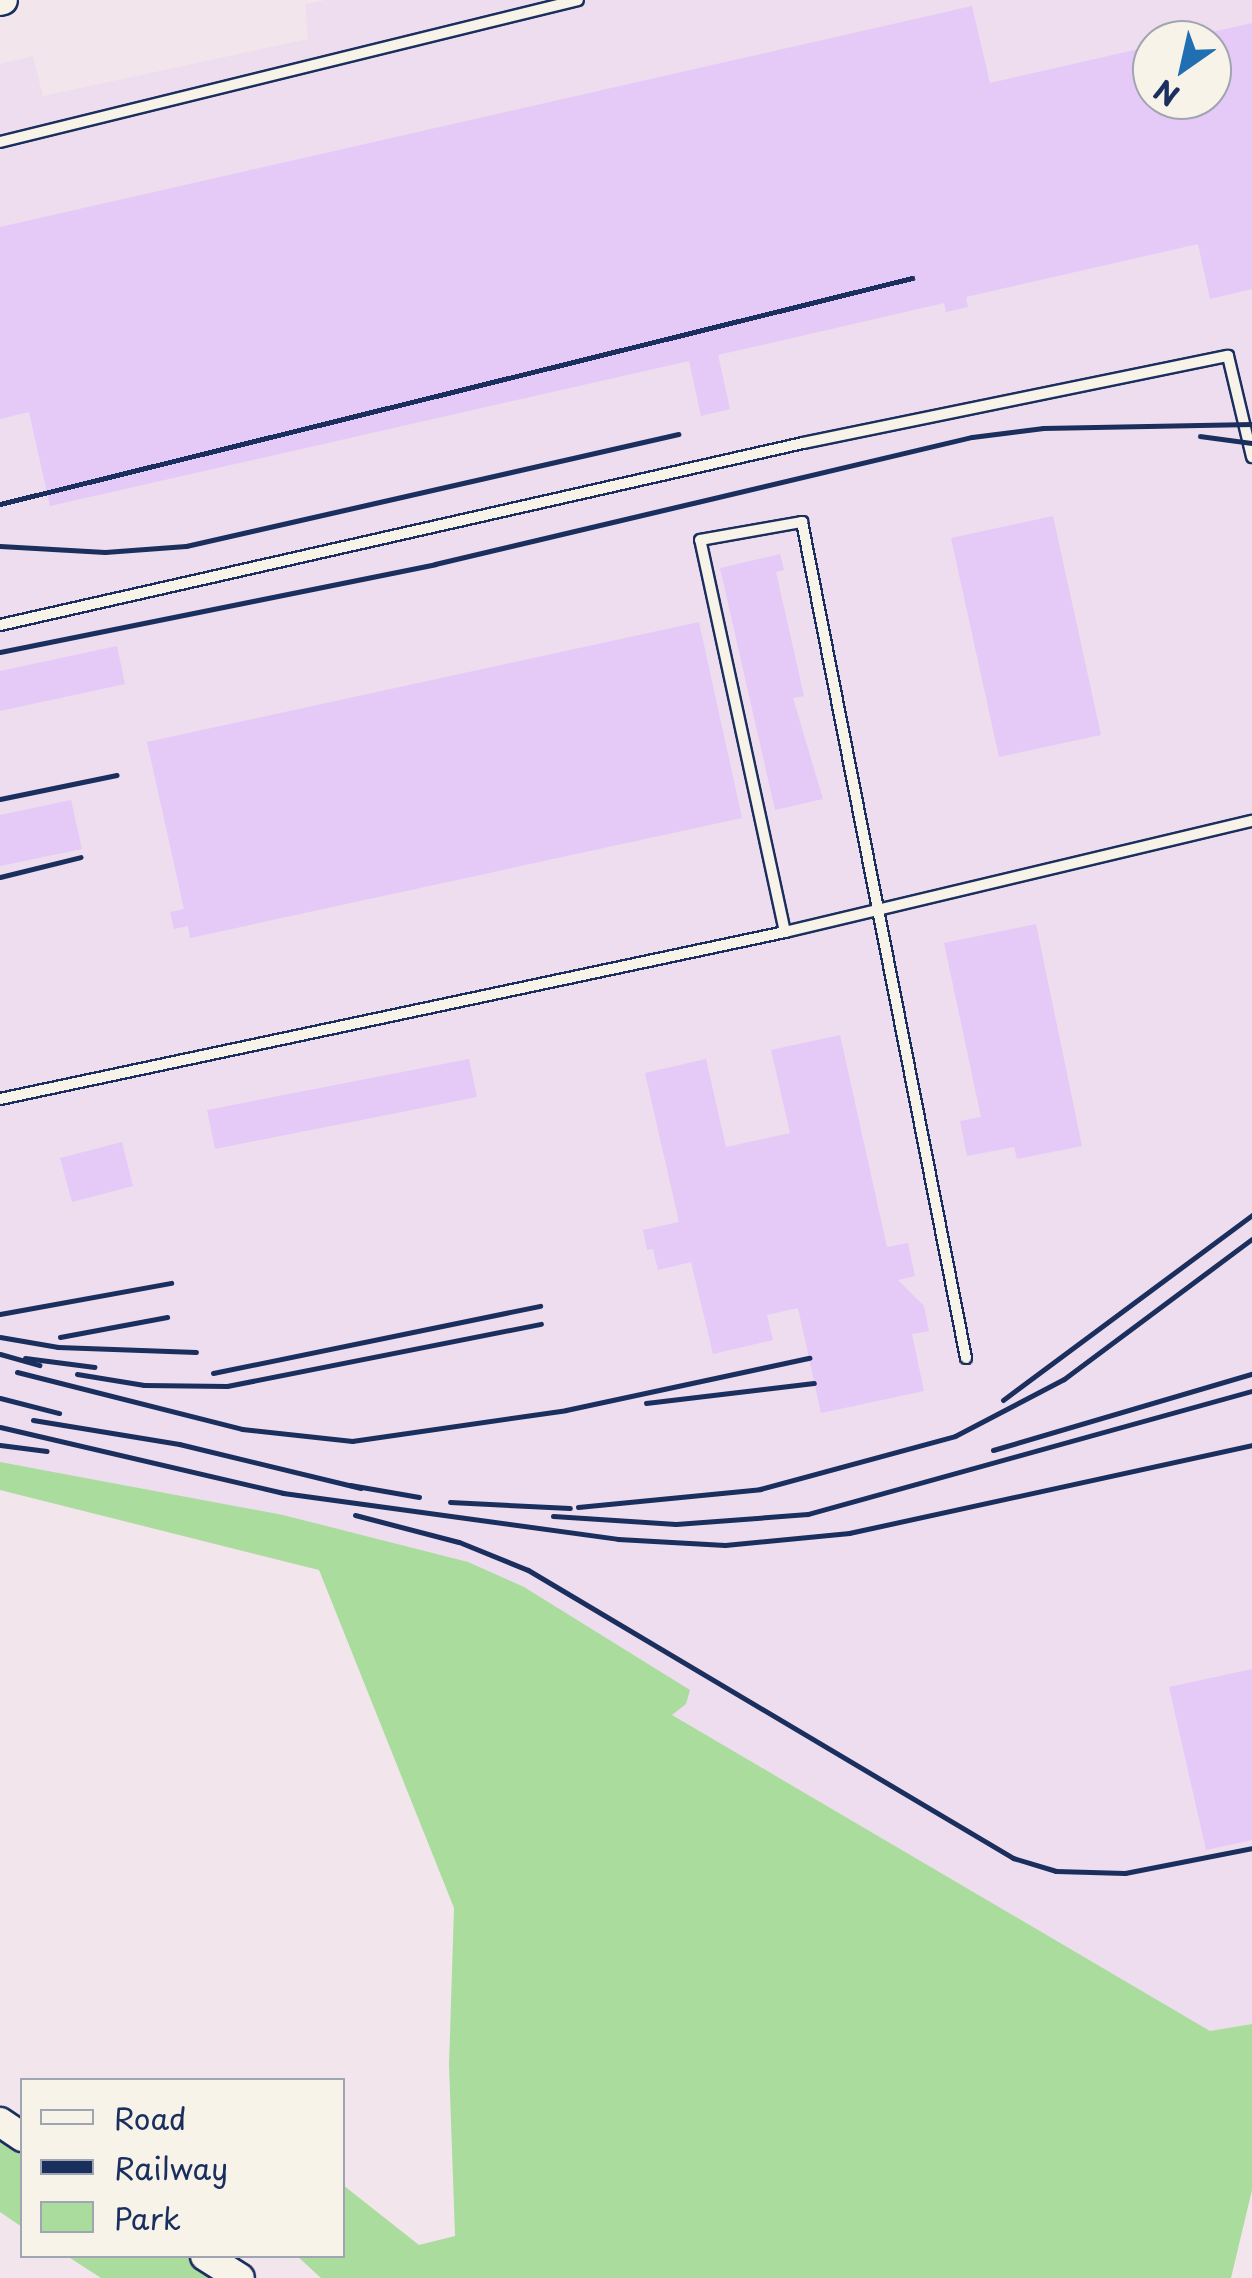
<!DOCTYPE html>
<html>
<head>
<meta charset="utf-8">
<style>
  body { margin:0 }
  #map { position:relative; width:1252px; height:2278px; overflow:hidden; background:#f2e6ec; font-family:"Playpen Sans",sans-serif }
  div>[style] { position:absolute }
  .built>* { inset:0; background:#eeddef }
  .green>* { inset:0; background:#aadc9e }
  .building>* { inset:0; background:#e5c9f7 }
  .roads { filter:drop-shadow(2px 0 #1b2f5e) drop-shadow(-2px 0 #1b2f5e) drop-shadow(0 2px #1b2f5e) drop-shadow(0 -2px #1b2f5e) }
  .lane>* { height:10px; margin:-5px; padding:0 5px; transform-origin:5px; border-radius:5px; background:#f7f3e8 }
  .secondary>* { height:28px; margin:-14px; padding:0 14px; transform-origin:14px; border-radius:14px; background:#f7f3e8 }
  .rail>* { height:5px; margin:-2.5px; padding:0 2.5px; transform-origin:2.5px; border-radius:2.5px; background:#1b2f5e }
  span { translate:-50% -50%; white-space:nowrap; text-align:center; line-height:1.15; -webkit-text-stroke:8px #f7f3e8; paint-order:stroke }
  .legend { position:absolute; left:20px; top:2078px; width:325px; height:180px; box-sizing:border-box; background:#f7f3e8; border:2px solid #9fa5b1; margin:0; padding:12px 18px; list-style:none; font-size:30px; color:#1b2f5e }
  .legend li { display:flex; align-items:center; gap:20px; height:50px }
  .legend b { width:50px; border:2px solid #9fa5b1 }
  .north { position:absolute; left:1132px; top:20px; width:100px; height:100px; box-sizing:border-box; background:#f7f3e8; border:2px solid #9fa5b1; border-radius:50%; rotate:214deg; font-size:28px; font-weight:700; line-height:40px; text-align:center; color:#1b2f5e }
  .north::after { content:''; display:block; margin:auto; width:35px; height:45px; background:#1f6fb2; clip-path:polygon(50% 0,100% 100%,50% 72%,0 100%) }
</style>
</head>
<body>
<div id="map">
  <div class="built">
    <div style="clip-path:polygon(evenodd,325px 0,1252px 0,1252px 2024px,1210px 2031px,505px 1617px,0 1490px,0 64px,33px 56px,43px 96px,308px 39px,305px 4px,325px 0,1152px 40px,1212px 40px,1212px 100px,1152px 100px,1152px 40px)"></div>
  </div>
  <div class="green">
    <div style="clip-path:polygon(0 1462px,283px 1515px,468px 1562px,524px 1587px,690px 1690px,686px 1704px,672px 1715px,1210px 2031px,1252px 2024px,1252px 2190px,1231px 2278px,321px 2278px,297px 2256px,342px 2256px,343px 2185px,419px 2245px,455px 2236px,449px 2065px,454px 1908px,319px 1570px,0 1490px)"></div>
    <div style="clip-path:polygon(0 2137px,22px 2151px,22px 2227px,0 2212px)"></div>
    <div style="clip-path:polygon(67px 2256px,185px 2256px,220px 2278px,101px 2278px)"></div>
  </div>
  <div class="building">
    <div style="clip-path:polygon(972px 6px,990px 83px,1152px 46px,1152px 100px,1212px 100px,1212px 32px,1252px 23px,1252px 289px,1210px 299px,1198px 244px,966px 297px,968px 307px,946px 312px,944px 303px,718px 355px,730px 409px,701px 416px,689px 361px,50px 506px,29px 412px,0 419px,0 227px)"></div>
    <div style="clip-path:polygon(1053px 516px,1101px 735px,999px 757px,951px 538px)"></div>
    <div style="clip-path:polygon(780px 554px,784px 570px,776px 572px,804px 696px,793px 698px,823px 799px,775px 810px,720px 568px)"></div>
    <div style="clip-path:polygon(699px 622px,742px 818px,190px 938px,188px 926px,174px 929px,170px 912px,184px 909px,147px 742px)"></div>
    <div style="clip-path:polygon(117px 646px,125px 684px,0 711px,0 671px)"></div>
    <div style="clip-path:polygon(71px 800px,82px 849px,0 866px,0 815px)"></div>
    <div style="clip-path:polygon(1036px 924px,1082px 1146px,1017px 1159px,1014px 1147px,967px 1156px,960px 1121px,981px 1117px,944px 943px)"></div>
    <div style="clip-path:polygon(840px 1035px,887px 1247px,908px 1243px,915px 1276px,898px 1280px,924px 1306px,929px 1331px,912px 1334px,924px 1391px,821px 1413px,798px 1308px,767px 1315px,773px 1340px,713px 1354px,691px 1262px,658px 1270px,653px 1249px,647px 1250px,643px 1230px,679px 1222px,645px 1073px,706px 1059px,726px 1147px,790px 1133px,771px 1050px)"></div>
    <div style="clip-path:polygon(469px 1059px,477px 1097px,215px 1149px,207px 1110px)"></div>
    <div style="clip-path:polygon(122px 1142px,133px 1186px,72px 1202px,60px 1158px)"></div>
    <div style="clip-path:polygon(1252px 1669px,1252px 1840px,1206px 1850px,1169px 1687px)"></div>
  </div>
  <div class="roads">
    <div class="lane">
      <div style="left:0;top:142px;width:595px;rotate:-13.8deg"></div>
      <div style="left:0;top:625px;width:823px;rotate:-12.77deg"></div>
      <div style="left:803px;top:443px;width:434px;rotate:-11.6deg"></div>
      <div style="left:1228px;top:356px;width:104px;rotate:76.6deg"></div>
      <div style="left:785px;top:932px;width:401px;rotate:-102.2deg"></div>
      <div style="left:700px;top:540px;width:104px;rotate:-10deg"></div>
      <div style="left:802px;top:522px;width:852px;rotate:78.9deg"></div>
      <div style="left:0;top:1099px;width:803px;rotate:-12.01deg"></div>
      <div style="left:785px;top:932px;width:480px;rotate:-13.4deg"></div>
    </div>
    <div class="secondary">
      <div style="left:0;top:1px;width:3px;rotate:-18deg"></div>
      <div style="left:0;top:2122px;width:27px;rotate:34deg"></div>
      <div style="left:205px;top:2256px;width:41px;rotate:32.2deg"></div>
    </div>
  </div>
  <div class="rail">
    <div style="left:1200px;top:436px;width:52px;rotate:7.7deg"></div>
    <div style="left:0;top:504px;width:940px;rotate:-13.92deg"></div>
    <div style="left:0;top:546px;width:105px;rotate:3.3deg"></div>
    <div style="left:105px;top:552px;width:81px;rotate:-4.2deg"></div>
    <div style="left:186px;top:546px;width:505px;rotate:-12.82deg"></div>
    <div style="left:0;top:652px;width:444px;rotate:-11.4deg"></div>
    <div style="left:435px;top:564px;width:552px;rotate:-13.31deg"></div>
    <div style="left:972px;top:437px;width:72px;rotate:-7.2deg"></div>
    <div style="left:1043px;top:428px;width:209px;rotate:-1.1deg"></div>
    <div style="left:0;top:799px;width:119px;rotate:-11.6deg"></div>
    <div style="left:0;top:877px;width:83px;rotate:-13.9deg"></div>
    <div style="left:0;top:1314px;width:174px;rotate:-10.3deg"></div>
    <div style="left:0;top:1337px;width:59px;rotate:9.8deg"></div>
    <div style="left:58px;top:1347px;width:138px;rotate:2.1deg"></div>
    <div style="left:60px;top:1337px;width:109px;rotate:-10.6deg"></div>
    <div style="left:0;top:1354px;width:41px;rotate:15.8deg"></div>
    <div style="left:25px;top:1358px;width:70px;rotate:7.4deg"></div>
    <div style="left:17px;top:1372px;width:232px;rotate:14.2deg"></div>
    <div style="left:242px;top:1429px;width:111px;rotate:6.2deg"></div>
    <div style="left:352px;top:1441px;width:216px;rotate:-8.2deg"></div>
    <div style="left:566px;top:1410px;width:249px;rotate:-12.1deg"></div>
    <div style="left:213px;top:1373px;width:334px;rotate:-11.6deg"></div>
    <div style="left:77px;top:1374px;width:68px;rotate:9.3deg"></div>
    <div style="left:144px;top:1385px;width:83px;rotate:0.7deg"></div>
    <div style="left:227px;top:1386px;width:320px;rotate:-11.2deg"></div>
    <div style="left:0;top:1398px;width:61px;rotate:14.3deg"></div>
    <div style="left:1003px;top:1400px;width:310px;rotate:-36.6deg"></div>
    <div style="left:646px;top:1403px;width:169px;rotate:-6.8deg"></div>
    <div style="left:33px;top:1420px;width:148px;rotate:9.3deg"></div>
    <div style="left:179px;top:1444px;width:187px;rotate:13.6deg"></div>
    <div style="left:0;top:1427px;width:291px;rotate:13.1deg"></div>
    <div style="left:283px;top:1493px;width:338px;rotate:7.8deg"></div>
    <div style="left:618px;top:1539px;width:107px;rotate:3.2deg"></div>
    <div style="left:725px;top:1545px;width:125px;rotate:-5.5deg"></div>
    <div style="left:849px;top:1533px;width:412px;rotate:-12.3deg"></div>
    <div style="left:0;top:1445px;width:47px;rotate:7.3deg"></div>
    <div style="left:993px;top:1450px;width:270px;rotate:-16.4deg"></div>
    <div style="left:350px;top:1485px;width:70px;rotate:9.9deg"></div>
    <div style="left:450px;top:1502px;width:120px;rotate:2.9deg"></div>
    <div style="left:578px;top:1507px;width:183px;rotate:-5.6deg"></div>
    <div style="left:760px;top:1489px;width:202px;rotate:-15.2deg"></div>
    <div style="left:955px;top:1436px;width:123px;rotate:-27.6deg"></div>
    <div style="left:1064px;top:1379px;width:234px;rotate:-36.7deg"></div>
    <div style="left:355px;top:1515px;width:107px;rotate:14.6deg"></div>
    <div style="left:459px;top:1542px;width:74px;rotate:22.1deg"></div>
    <div style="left:528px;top:1570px;width:564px;rotate:30.7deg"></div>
    <div style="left:1013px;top:1858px;width:45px;rotate:16.8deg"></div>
    <div style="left:1056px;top:1871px;width:69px;rotate:1.7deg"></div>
    <div style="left:1125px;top:1873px;width:129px;rotate:-11.1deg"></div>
    <div style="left:553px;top:1516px;width:123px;rotate:3.7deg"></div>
    <div style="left:676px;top:1524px;width:132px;rotate:-4.3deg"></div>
    <div style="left:808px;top:1514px;width:461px;rotate:-15.5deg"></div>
  </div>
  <ul class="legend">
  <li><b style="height:12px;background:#f7f3e8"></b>Road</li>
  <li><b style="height:12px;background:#1b2f5e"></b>Railway</li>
  <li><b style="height:28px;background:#aadc9e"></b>Park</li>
  </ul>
  <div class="north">N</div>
</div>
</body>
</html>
